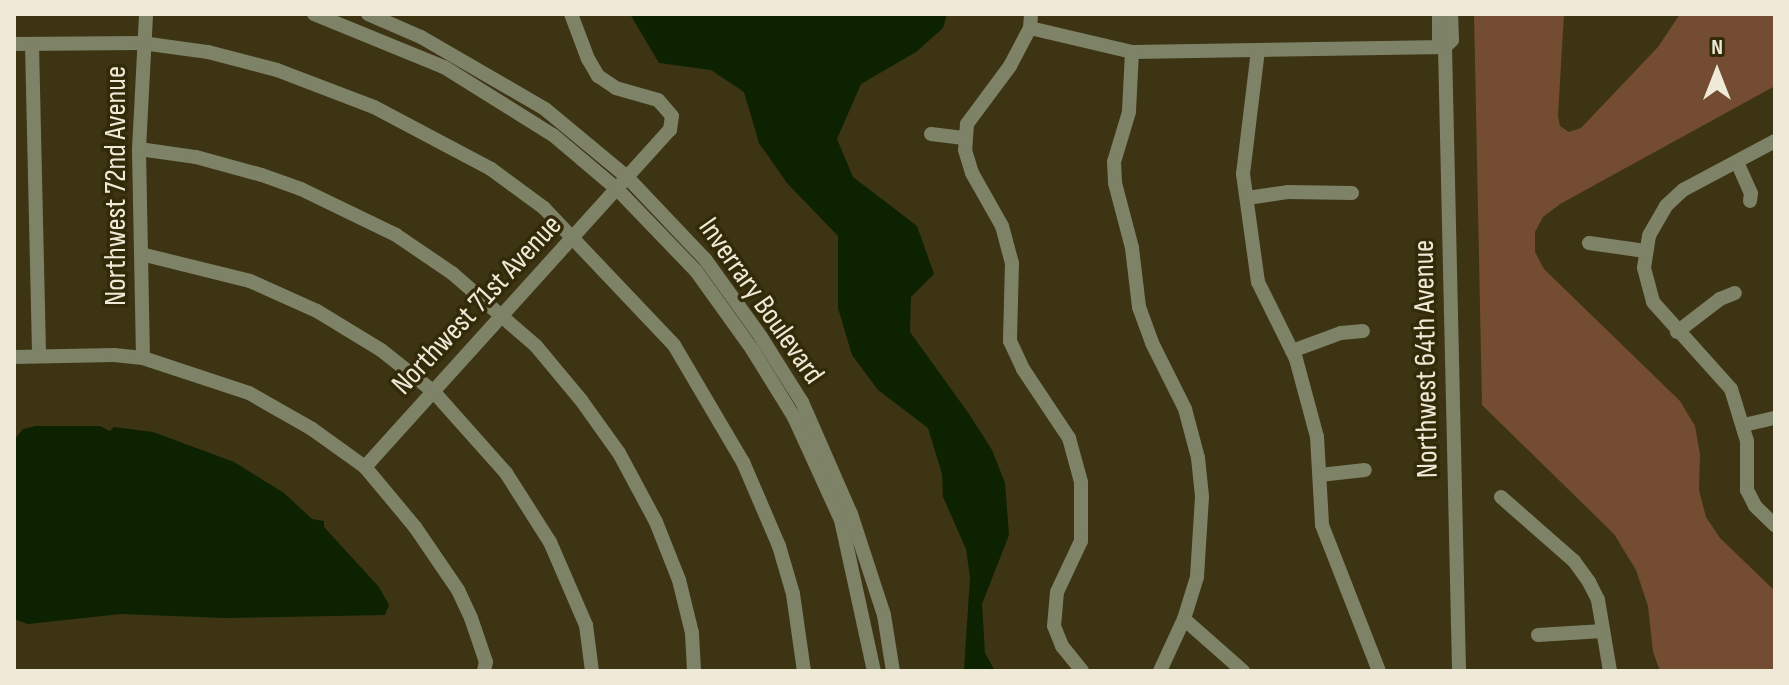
<!DOCTYPE html>
<html>
<head>
<meta charset="utf-8">
<style>
  body { margin:0 }
  #map { position:relative; width:1789px; height:685px; overflow:hidden; background:#3c3413; font-family:"Sofia Sans Condensed",sans-serif }
  div>[style] { position:absolute }
  .green>* { inset:0; background:#744c31 }
  .water>* { inset:0; background:#0c2200 }
  .minor>* { height:14px; margin:-7px; padding:0 7px; transform-origin:7px; border-radius:7px; background:#7e8267 }
  span { translate:-50% -50%; white-space:nowrap; text-align:center; line-height:1.15; -webkit-text-stroke:7px #322a08; paint-order:stroke }
  .street-label { font-size:30px; color:#efead7 }
  .frame { position:absolute; inset:0; border:16px solid #efead7; pointer-events:none }
  .north { position:absolute; left:1677px; top:32px; width:80px; height:80px; -webkit-text-stroke:6px #322a08; paint-order:stroke; rotate:0deg; font-size:22px; font-weight:700; line-height:32px; text-align:center; color:#efead7 }
  .north::after { content:''; display:block; margin:auto; width:28px; height:36px; background:#efead7; clip-path:polygon(50% 0,100% 100%,50% 72%,0 100%) }
</style>
</head>
<body>
<div id="map">
  <div class="green">
    <div style="clip-path:polygon(1474px 14px,1564px 14px,1558px 116px,1560px 126px,1569px 132px,1581px 128px,1658px 47px,1680px 14px,1775px 14px,1775px 86px,1560px 204px,1543px 217px,1535px 232px,1535px 252px,1544px 269px,1680px 401px,1695px 426px,1700px 454px,1699px 490px,1706px 517px,1720px 538px,1775px 591px,1775px 671px,1660px 671px,1653px 652px,1648px 606px,1636px 570px,1614px 534px,1482px 405px)"></div>
  </div>
  <div class="water">
    <div style="clip-path:polygon(630px 14px,947px 14px,943px 28px,916px 52px,861px 84px,837px 139px,853px 177px,917px 226px,934px 274px,911px 297px,910px 332px,969px 414px,992px 450px,1005px 483px,1009px 535px,982px 604px,985px 653px,995px 671px,964px 671px,970px 577px,966px 549px,943px 497px,942px 474px,928px 428px,878px 390px,852px 355px,838px 308px,838px 236px,787px 183px,759px 143px,744px 92px,711px 70px,659px 63px)"></div>
    <div style="clip-path:polygon(36px 426px,100px 426px,110px 431px,114px 427px,153px 432px,234px 462px,284px 493px,312px 519px,324px 521px,324px 527px,379px 587px,389px 605px,385px 615px,225px 618px,121px 614px,28px 624px,14px 619px,14px 440px,23px 429px)"></div>
  </div>
  <div class="minor">
    <div style="left:314px;top:14px;width:140px;rotate:22.2deg"></div>
    <div style="left:444px;top:67px;width:128px;rotate:32deg"></div>
    <div style="left:553px;top:135px;width:85px;rotate:40.2deg"></div>
    <div style="left:618px;top:190px;width:112px;rotate:46.1deg"></div>
    <div style="left:696px;top:271px;width:96px;rotate:54.3deg"></div>
    <div style="left:752px;top:349px;width:80px;rotate:58.3deg"></div>
    <div style="left:794px;top:417px;width:113px;rotate:65.5deg"></div>
    <div style="left:841px;top:520px;width:155px;rotate:77.7deg"></div>
    <div style="left:368px;top:14px;width:58px;rotate:23.5deg"></div>
    <div style="left:421px;top:37px;width:143px;rotate:30.1deg"></div>
    <div style="left:545px;top:109px;width:108px;rotate:39.7deg"></div>
    <div style="left:628px;top:178px;width:112px;rotate:46.5deg"></div>
    <div style="left:705px;top:259px;width:96px;rotate:54.3deg"></div>
    <div style="left:761px;top:337px;width:77px;rotate:57.8deg"></div>
    <div style="left:802px;top:402px;width:122px;rotate:66.4deg"></div>
    <div style="left:851px;top:514px;width:106px;rotate:71.9deg"></div>
    <div style="left:884px;top:615px;width:57px;rotate:80.9deg"></div>
    <div style="left:1031px;top:14px;width:14px;rotate:94deg"></div>
    <div style="left:1030px;top:28px;width:43px;rotate:117.8deg"></div>
    <div style="left:1010px;top:66px;width:72px;rotate:126.6deg"></div>
    <div style="left:967px;top:124px;width:26px;rotate:94deg"></div>
    <div style="left:965px;top:150px;width:24px;rotate:73deg"></div>
    <div style="left:972px;top:173px;width:61px;rotate:60.5deg"></div>
    <div style="left:1002px;top:226px;width:38px;rotate:75deg"></div>
    <div style="left:1012px;top:263px;width:78px;rotate:91.5deg"></div>
    <div style="left:1010px;top:341px;width:31px;rotate:65deg"></div>
    <div style="left:1023px;top:369px;width:83px;rotate:56.3deg"></div>
    <div style="left:1069px;top:438px;width:46px;rotate:74.7deg"></div>
    <div style="left:1081px;top:482px;width:59px;rotate:90deg"></div>
    <div style="left:1081px;top:541px;width:56px;rotate:115.2deg"></div>
    <div style="left:1057px;top:592px;width:34px;rotate:95deg"></div>
    <div style="left:1054px;top:626px;width:22px;rotate:68deg"></div>
    <div style="left:1062px;top:646px;width:32px;rotate:51deg"></div>
    <div style="left:1439px;top:14px;width:24px;rotate:90deg"></div>
    <div style="left:1439px;top:38px;width:11px;rotate:56deg"></div>
    <div style="left:1445px;top:47px;width:624px;rotate:88.71deg"></div>
    <div style="left:1030px;top:28px;width:105px;rotate:13.2deg"></div>
    <div style="left:1132px;top:52px;width:313px;rotate:-0.9deg"></div>
    <div style="left:14px;top:44px;width:128px;rotate:-0.4deg"></div>
    <div style="left:142px;top:43px;width:67px;rotate:7.8deg"></div>
    <div style="left:208px;top:52px;width:71px;rotate:14.6deg"></div>
    <div style="left:277px;top:70px;width:104px;rotate:20.9deg"></div>
    <div style="left:374px;top:107px;width:132px;rotate:27.9deg"></div>
    <div style="left:491px;top:169px;width:66px;rotate:36.3deg"></div>
    <div style="left:544px;top:208px;width:189px;rotate:46.5deg"></div>
    <div style="left:674px;top:345px;width:136px;rotate:59.5deg"></div>
    <div style="left:743px;top:462px;width:91px;rotate:66.8deg"></div>
    <div style="left:779px;top:546px;width:50px;rotate:73.7deg"></div>
    <div style="left:793px;top:594px;width:78px;rotate:81.9deg"></div>
    <div style="left:32px;top:44px;width:312px;rotate:88.7deg"></div>
    <div style="left:1445px;top:47px;width:10px;rotate:-45deg"></div>
    <div style="left:1452px;top:40px;width:26px;rotate:-92deg"></div>
    <div style="left:1258px;top:50px;width:125px;rotate:96.9deg"></div>
    <div style="left:1243px;top:174px;width:109px;rotate:82.1deg"></div>
    <div style="left:1258px;top:282px;width:86px;rotate:63.7deg"></div>
    <div style="left:1296px;top:359px;width:81px;rotate:74.9deg"></div>
    <div style="left:1317px;top:437px;width:88px;rotate:86.7deg"></div>
    <div style="left:1322px;top:525px;width:157px;rotate:68.7deg"></div>
    <div style="left:1132px;top:52px;width:60px;rotate:92.9deg"></div>
    <div style="left:1129px;top:112px;width:52px;rotate:106.7deg"></div>
    <div style="left:1114px;top:162px;width:21px;rotate:87deg"></div>
    <div style="left:1115px;top:183px;width:67px;rotate:75.3deg"></div>
    <div style="left:1132px;top:248px;width:59px;rotate:83.2deg"></div>
    <div style="left:1139px;top:307px;width:38px;rotate:70deg"></div>
    <div style="left:1152px;top:343px;width:74px;rotate:63.4deg"></div>
    <div style="left:1185px;top:409px;width:51px;rotate:75.1deg"></div>
    <div style="left:1198px;top:458px;width:39px;rotate:84deg"></div>
    <div style="left:1202px;top:497px;width:80px;rotate:93.6deg"></div>
    <div style="left:1197px;top:577px;width:44px;rotate:107.2deg"></div>
    <div style="left:1184px;top:619px;width:57px;rotate:114.8deg"></div>
    <div style="left:931px;top:134px;width:35px;rotate:7deg"></div>
    <div style="left:1775px;top:141px;width:104px;rotate:152deg"></div>
    <div style="left:1683px;top:190px;width:23px;rotate:137deg"></div>
    <div style="left:1666px;top:206px;width:34px;rotate:120deg"></div>
    <div style="left:1649px;top:236px;width:32px;rotate:99deg"></div>
    <div style="left:1644px;top:268px;width:35px;rotate:75deg"></div>
    <div style="left:1653px;top:302px;width:117px;rotate:48.1deg"></div>
    <div style="left:1731px;top:389px;width:54px;rotate:72.9deg"></div>
    <div style="left:1747px;top:441px;width:49px;rotate:90deg"></div>
    <div style="left:1747px;top:490px;width:18px;rotate:63deg"></div>
    <div style="left:1755px;top:506px;width:28px;rotate:44deg"></div>
    <div style="left:139px;top:149px;width:58px;rotate:8deg"></div>
    <div style="left:196px;top:157px;width:68px;rotate:15.3deg"></div>
    <div style="left:262px;top:175px;width:41px;rotate:19.7deg"></div>
    <div style="left:301px;top:189px;width:106px;rotate:25.8deg"></div>
    <div style="left:396px;top:235px;width:68px;rotate:34.2deg"></div>
    <div style="left:452px;top:273px;width:111px;rotate:41deg"></div>
    <div style="left:536px;top:346px;width:70px;rotate:50.2deg"></div>
    <div style="left:581px;top:400px;width:65px;rotate:54.4deg"></div>
    <div style="left:619px;top:453px;width:78px;rotate:61.8deg"></div>
    <div style="left:656px;top:522px;width:62px;rotate:68.4deg"></div>
    <div style="left:679px;top:580px;width:55px;rotate:76.2deg"></div>
    <div style="left:692px;top:633px;width:38px;rotate:87deg"></div>
    <div style="left:1737px;top:162px;width:34px;rotate:66deg"></div>
    <div style="left:1751px;top:193px;width:8px;rotate:97deg"></div>
    <div style="left:1247px;top:198px;width:41px;rotate:-8.3deg"></div>
    <div style="left:1288px;top:192px;width:64px;rotate:0.9deg"></div>
    <div style="left:1589px;top:243px;width:57px;rotate:8.1deg"></div>
    <div style="left:141px;top:254px;width:112px;rotate:13.9deg"></div>
    <div style="left:250px;top:281px;width:73px;rotate:24.1deg"></div>
    <div style="left:317px;top:311px;width:75px;rotate:31.4deg"></div>
    <div style="left:381px;top:350px;width:66px;rotate:38.3deg"></div>
    <div style="left:433px;top:391px;width:110px;rotate:48.3deg"></div>
    <div style="left:506px;top:473px;width:82px;rotate:57.5deg"></div>
    <div style="left:550px;top:542px;width:90px;rotate:66.6deg"></div>
    <div style="left:586px;top:625px;width:46px;rotate:82.6deg"></div>
    <div style="left:1677px;top:332px;width:54px;rotate:-37.5deg"></div>
    <div style="left:1720px;top:299px;width:16px;rotate:-22deg"></div>
    <div style="left:1292px;top:351px;width:52px;rotate:-20.2deg"></div>
    <div style="left:1341px;top:333px;width:22px;rotate:-5deg"></div>
    <div style="left:14px;top:357px;width:100px;rotate:-1.1deg"></div>
    <div style="left:114px;top:355px;width:29px;rotate:6deg"></div>
    <div style="left:143px;top:358px;width:112px;rotate:18.3deg"></div>
    <div style="left:249px;top:393px;width:73px;rotate:29.7deg"></div>
    <div style="left:312px;top:429px;width:65px;rotate:35.6deg"></div>
    <div style="left:365px;top:467px;width:78px;rotate:50.2deg"></div>
    <div style="left:415px;top:527px;width:76px;rotate:55.7deg"></div>
    <div style="left:458px;top:590px;width:31px;rotate:65deg"></div>
    <div style="left:471px;top:618px;width:46px;rotate:71.2deg"></div>
    <div style="left:486px;top:662px;width:9px;rotate:103deg"></div>
    <div style="left:143px;top:358px;width:209px;rotate:-91.1deg"></div>
    <div style="left:139px;top:149px;width:135px;rotate:-87deg"></div>
    <div style="left:1744px;top:425px;width:32px;rotate:-13deg"></div>
    <div style="left:365px;top:467px;width:455px;rotate:-47.9deg"></div>
    <div style="left:670px;top:130px;width:14px;rotate:-82deg"></div>
    <div style="left:672px;top:116px;width:21px;rotate:-131deg"></div>
    <div style="left:658px;top:100px;width:44px;rotate:-164.1deg"></div>
    <div style="left:616px;top:88px;width:22px;rotate:-146deg"></div>
    <div style="left:598px;top:76px;width:20px;rotate:-120deg"></div>
    <div style="left:588px;top:59px;width:48px;rotate:-110.7deg"></div>
    <div style="left:1320px;top:475px;width:45px;rotate:-6.3deg"></div>
    <div style="left:1501px;top:497px;width:97px;rotate:41.2deg"></div>
    <div style="left:1574px;top:561px;width:26px;rotate:54deg"></div>
    <div style="left:1589px;top:582px;width:20px;rotate:63deg"></div>
    <div style="left:1598px;top:600px;width:72px;rotate:80.4deg"></div>
    <div style="left:1184px;top:619px;width:79px;rotate:41.4deg"></div>
    <div style="left:1538px;top:635px;width:65px;rotate:-3.5deg"></div>
  </div>
  <div class="street-label">
    <span style="left:116px;top:186px;rotate:-90deg">Northwest 72nd Avenue</span>
    <span style="left:761px;top:301px;rotate:55deg">Inverrary Boulevard</span>
    <span style="left:477px;top:305px;rotate:-47deg">Northwest 71st Avenue</span>
    <span style="left:1426px;top:359px;rotate:-91deg">Northwest 64th Avenue</span>
  </div>
  <div class="frame"></div>
  <div class="north">N</div>
</div>
</body>
</html>
